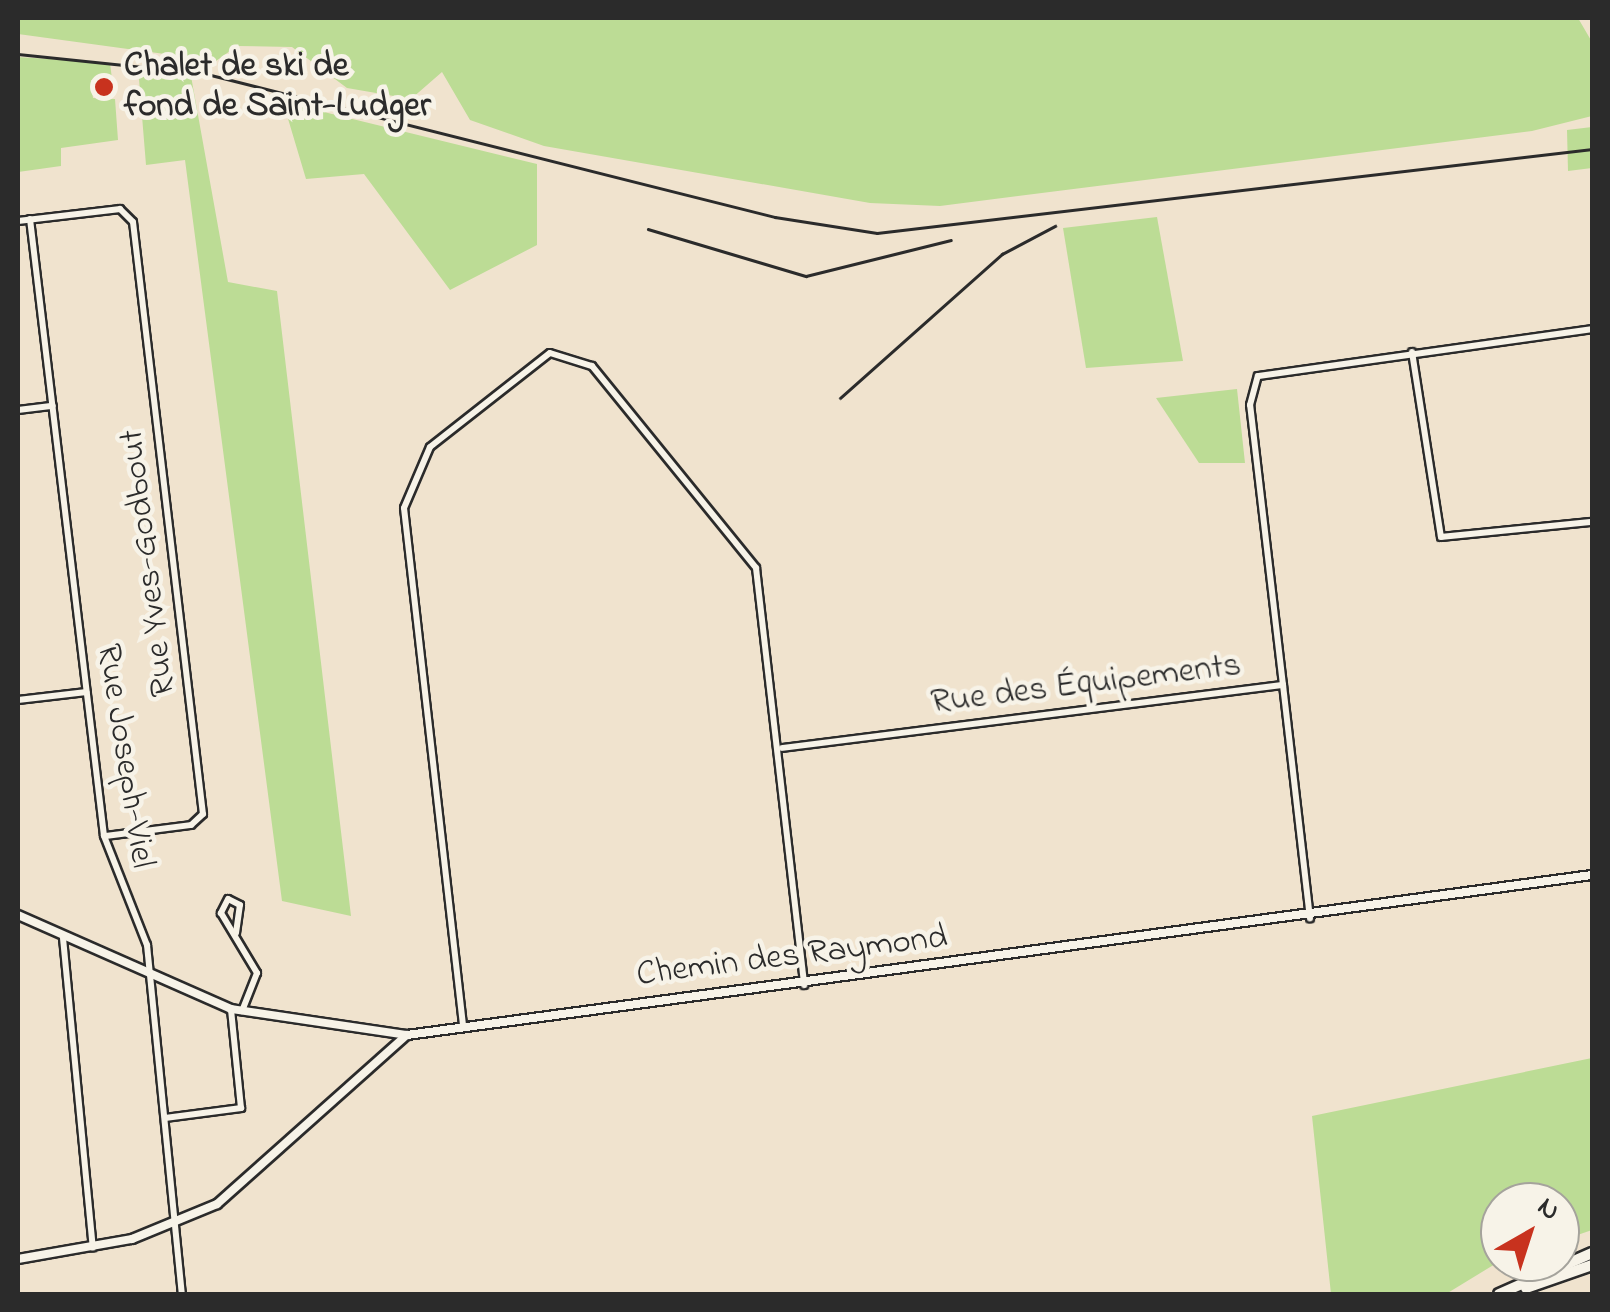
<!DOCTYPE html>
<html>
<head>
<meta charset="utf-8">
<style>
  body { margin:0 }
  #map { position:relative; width:1610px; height:1312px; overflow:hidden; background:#f0e3ce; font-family:"Indie Flower",sans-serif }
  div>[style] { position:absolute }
  .green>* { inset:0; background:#bcdc95 }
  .roads { filter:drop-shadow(2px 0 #2b2b2b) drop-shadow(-2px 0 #2b2b2b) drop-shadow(0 2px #2b2b2b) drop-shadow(0 -2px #2b2b2b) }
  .street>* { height:6px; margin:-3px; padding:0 3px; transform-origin:3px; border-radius:3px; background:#f7f3e8 }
  .secondary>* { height:8px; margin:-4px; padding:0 4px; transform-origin:4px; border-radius:4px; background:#f7f3e8 }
  .highway>* { height:10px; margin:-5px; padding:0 5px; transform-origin:5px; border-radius:5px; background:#f7f3e8 }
  .rail>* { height:2.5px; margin:-1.25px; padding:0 1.25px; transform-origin:1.25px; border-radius:1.25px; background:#2b2b2b }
  .dots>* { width:28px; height:28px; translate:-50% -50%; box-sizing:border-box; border:5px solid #f7f3e8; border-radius:50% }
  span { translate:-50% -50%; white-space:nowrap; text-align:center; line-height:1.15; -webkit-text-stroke:9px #f7f3e8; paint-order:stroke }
  .poi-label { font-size:35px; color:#2b2b2b; font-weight:700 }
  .left { translate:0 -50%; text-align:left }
  .street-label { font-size:35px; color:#2b2b2b }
  .frame { position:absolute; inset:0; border:20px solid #2b2b2b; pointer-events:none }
  .north { position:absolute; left:1480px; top:1182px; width:100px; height:100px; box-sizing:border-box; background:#f7f3e8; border:2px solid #a5a39c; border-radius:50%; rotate:39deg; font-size:28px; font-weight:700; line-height:40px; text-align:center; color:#2b2b2b }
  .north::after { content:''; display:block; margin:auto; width:35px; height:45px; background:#c8321e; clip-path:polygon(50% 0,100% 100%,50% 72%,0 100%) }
</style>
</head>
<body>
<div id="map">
  <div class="green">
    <div style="clip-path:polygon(18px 18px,1578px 18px,1592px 42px,1592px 116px,1532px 131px,940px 206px,870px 203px,544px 146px,470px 120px,442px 72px,411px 99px,347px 88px,292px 47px,237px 46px,216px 61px,18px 34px)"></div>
    <div style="clip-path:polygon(18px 57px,110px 63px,112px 79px,91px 80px,93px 98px,115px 99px,118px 140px,61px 148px,61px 166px,18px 172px)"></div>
    <div style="clip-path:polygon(138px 67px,191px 76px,228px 282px,277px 291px,351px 916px,282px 901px,185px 160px,146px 165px)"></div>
    <div style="clip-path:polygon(283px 102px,537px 164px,537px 245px,450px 290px,364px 174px,306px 179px)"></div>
    <div style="clip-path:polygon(1592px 127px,1592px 168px,1568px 171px,1567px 130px)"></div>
    <div style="clip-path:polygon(1157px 217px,1183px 361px,1086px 368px,1063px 228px)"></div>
    <div style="clip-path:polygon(1237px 389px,1245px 463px,1199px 463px,1156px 398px)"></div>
    <div style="clip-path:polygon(1592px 1058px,1592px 1230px,1560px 1241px,1560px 1202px,1500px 1202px,1500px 1261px,1446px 1294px,1331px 1294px,1312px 1116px)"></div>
  </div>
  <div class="roads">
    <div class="street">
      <div style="left:30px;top:219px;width:621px;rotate:83.16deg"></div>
      <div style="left:104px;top:836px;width:117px;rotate:68.5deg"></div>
      <div style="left:147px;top:945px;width:351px;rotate:84.3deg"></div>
      <div style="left:18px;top:221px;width:103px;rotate:-6.7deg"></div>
      <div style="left:120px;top:209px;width:18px;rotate:45deg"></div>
      <div style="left:133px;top:222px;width:596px;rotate:83.26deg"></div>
      <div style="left:203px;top:814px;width:16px;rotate:137deg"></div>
      <div style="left:191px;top:825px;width:87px;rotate:172.7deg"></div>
      <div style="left:1412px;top:352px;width:187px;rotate:81.1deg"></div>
      <div style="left:1441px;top:537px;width:152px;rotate:-5.7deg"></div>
      <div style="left:18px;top:410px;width:35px;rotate:-7deg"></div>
      <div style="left:1283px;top:685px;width:282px;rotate:-96.7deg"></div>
      <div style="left:1250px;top:405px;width:30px;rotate:-75deg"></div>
      <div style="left:1258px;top:376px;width:337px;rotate:-8deg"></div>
      <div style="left:18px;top:700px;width:69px;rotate:-6.6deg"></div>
      <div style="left:782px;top:748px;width:505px;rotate:-7.17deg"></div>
      <div style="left:1283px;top:685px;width:235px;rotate:83.4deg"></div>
      <div style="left:236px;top:933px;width:28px;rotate:-82deg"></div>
      <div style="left:240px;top:905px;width:13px;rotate:-153deg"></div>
      <div style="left:228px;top:899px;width:16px;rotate:117deg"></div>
      <div style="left:221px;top:913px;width:70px;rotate:59deg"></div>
      <div style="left:257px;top:973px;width:41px;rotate:111.5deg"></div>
      <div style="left:63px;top:938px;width:311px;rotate:84.5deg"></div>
      <div style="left:463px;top:1025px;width:520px;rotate:-96.51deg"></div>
      <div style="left:404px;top:508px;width:66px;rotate:-66.9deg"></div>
      <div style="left:430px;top:447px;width:152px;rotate:-38.1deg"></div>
      <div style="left:550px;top:353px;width:44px;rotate:17.2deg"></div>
      <div style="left:592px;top:366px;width:260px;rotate:50.9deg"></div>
      <div style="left:756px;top:568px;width:420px;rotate:83.4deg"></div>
      <div style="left:165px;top:1118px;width:77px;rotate:-7.5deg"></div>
      <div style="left:241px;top:1108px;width:100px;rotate:-95.8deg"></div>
    </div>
    <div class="secondary">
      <div style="left:18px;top:915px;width:233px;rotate:23.8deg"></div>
      <div style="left:231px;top:1009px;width:178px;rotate:8.4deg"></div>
      <div style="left:407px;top:1035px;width:1196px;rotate:-7.69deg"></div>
      <div style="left:18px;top:1259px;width:116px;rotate:-10deg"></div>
      <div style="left:132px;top:1239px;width:92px;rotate:-22.4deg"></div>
      <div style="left:217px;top:1204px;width:254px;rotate:-41.7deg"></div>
    </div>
    <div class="highway">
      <div style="left:1526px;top:1288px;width:70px;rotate:-19.2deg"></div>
      <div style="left:1499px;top:1294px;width:102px;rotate:-23.8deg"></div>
    </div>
  </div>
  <div class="rail">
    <div style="left:18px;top:54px;width:186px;rotate:5.9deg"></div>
    <div style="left:203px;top:73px;width:590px;rotate:14.13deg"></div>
    <div style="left:775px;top:217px;width:103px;rotate:8.9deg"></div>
    <div style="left:877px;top:233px;width:720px;rotate:-6.7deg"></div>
    <div style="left:648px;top:229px;width:165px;rotate:16.6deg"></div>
    <div style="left:806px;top:276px;width:149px;rotate:-13.9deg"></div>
    <div style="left:840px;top:398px;width:217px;rotate:-41.6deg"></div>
    <div style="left:1002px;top:254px;width:60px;rotate:-27.8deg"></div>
  </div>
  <div class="dots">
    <div style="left:104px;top:87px;background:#c8321e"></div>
  </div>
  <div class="poi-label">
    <span class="left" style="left:124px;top:87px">Chalet de ski de<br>fond de Saint-Ludger</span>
  </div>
  <div class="street-label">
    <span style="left:149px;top:563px;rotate:-97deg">Rue Yves-Godbout</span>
    <span style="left:1086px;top:685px;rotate:-7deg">Rue des Équipements</span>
    <span style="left:124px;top:756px;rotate:81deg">Rue Joseph-Viel</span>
    <span style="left:792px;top:957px;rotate:-7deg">Chemin des Raymond</span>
  </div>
  <div class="frame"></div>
  <div class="north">N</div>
</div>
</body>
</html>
